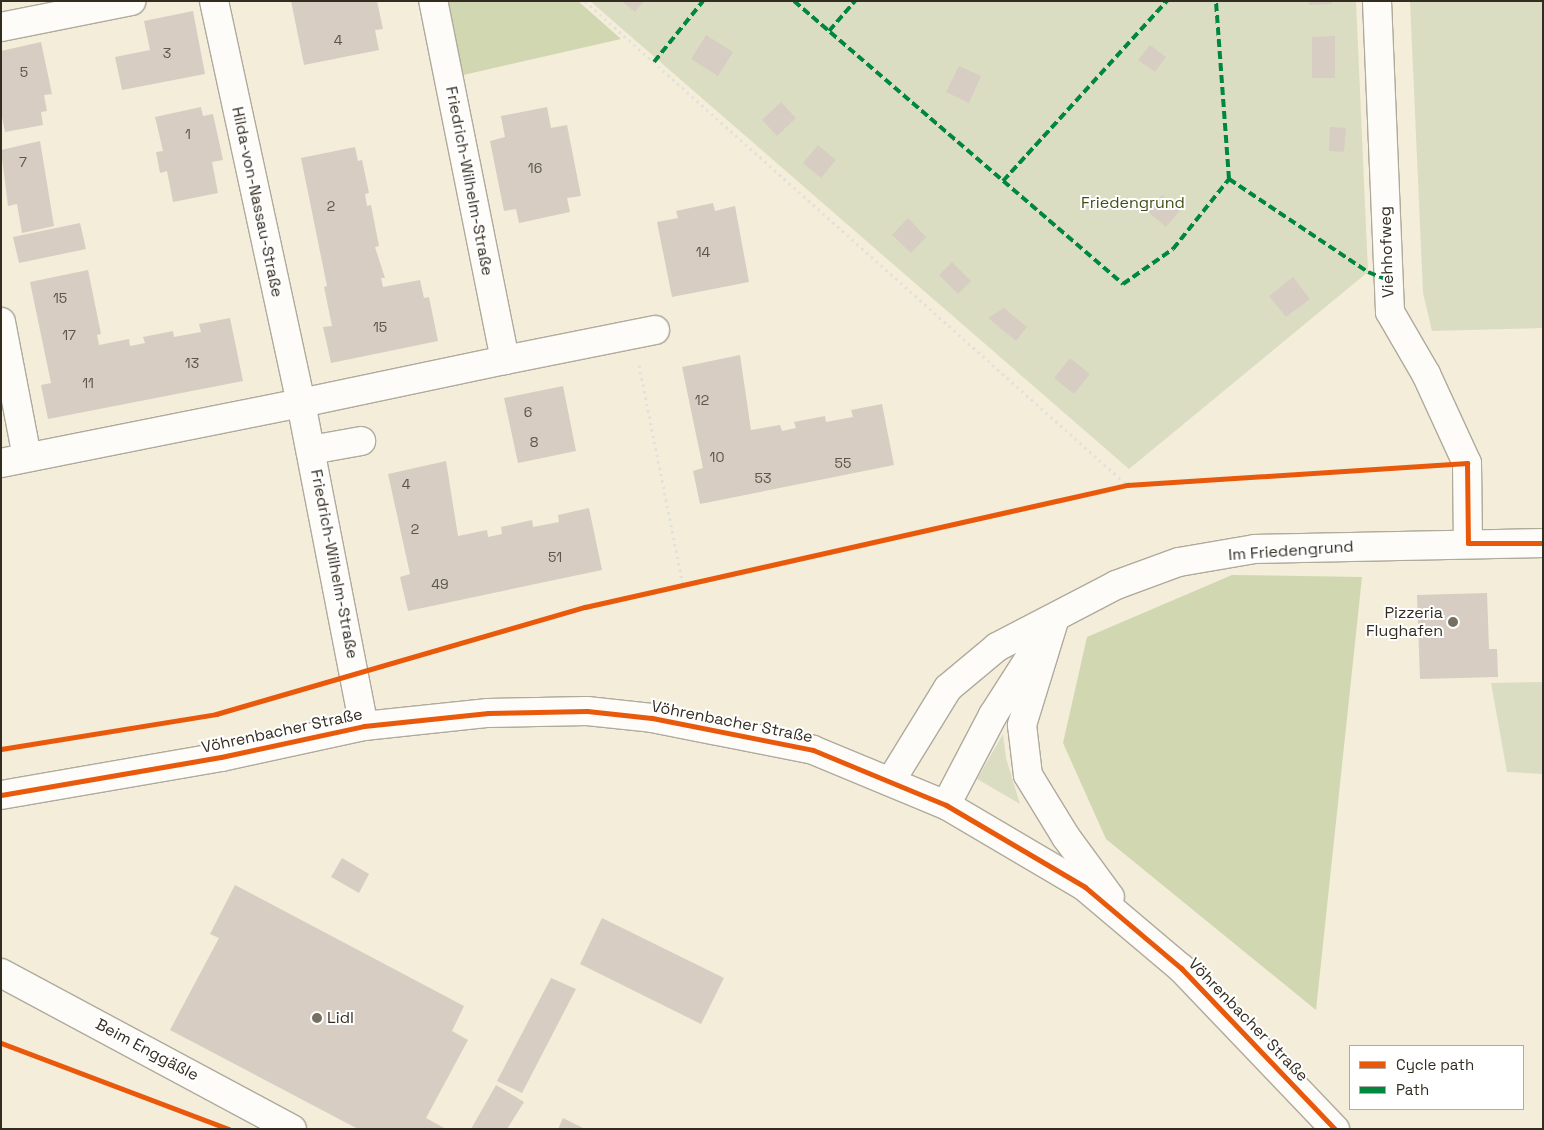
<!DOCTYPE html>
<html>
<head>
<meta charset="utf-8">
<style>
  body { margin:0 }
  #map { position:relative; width:1544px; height:1130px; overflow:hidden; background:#f4edda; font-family:"Space Grotesk",sans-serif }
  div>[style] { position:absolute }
  .green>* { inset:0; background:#dbddc3 }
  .forest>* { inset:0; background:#d1d7b1 }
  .building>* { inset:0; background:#d7cdc2 }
  .path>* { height:3px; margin-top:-1.5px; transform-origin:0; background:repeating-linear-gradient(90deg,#e3e1db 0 2.5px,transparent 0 6.5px) }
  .roads { filter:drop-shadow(1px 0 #afaa9c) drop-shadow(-1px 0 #afaa9c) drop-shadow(0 1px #afaa9c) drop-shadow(0 -1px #afaa9c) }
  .minor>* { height:28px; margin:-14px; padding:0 14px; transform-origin:14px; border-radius:14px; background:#fdfcf9 }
  .quiet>* { height:4px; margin-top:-2px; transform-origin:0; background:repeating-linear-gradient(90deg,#00873e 0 8px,transparent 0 12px) }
  .cycleway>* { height:5px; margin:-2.5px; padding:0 2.5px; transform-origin:2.5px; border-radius:2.5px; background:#e8590c }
  .dots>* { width:14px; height:14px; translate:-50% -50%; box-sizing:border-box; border:2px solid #fff; border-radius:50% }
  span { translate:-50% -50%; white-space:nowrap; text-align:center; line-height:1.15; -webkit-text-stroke:4px #fff; paint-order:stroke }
  .number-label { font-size:14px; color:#5c5549 }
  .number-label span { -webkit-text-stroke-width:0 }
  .street-label { font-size:16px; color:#332d21 }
  .park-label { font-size:16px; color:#404e13 }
  .poi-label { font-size:16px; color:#332d21 }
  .right { translate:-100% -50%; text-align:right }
  .left { translate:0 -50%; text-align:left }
  .frame { position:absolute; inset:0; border:2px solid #332d21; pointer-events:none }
  .legend { position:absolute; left:1349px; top:1045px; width:175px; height:65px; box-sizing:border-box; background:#fff; border:1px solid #adaba6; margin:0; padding:6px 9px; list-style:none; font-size:15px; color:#332d21 }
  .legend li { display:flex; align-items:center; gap:10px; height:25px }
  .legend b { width:25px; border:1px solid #adaba6 }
</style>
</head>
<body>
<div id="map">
  <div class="green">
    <div style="clip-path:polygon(590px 1px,1356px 1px,1368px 272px,1129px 469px)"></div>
    <div style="clip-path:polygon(1410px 1px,1543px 1px,1543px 328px,1432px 331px,1423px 293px)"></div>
    <div style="clip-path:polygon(1543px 682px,1543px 774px,1507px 772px,1491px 683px)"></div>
    <div style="clip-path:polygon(1003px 734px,1006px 758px,1020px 804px,977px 779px)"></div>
  </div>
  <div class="forest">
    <div style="clip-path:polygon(439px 1px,578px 1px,621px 39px,459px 76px)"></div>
    <div style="clip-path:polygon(1232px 575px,1362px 577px,1316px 1010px,1106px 839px,1063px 743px,1087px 637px)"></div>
  </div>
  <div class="building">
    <div style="clip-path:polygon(291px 1px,377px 1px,383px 29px,375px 30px,379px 50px,304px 65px)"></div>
    <div style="clip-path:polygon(621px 1px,644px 1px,635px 12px)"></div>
    <div style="clip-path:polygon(1309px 1px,1332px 1px,1332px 4px,1309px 5px)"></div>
    <div style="clip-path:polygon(193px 11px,205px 74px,122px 90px,115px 57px,150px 50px,144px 21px)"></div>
    <div style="clip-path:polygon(706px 35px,733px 52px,718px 76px,691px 59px)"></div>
    <div style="clip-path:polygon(1335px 36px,1335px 78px,1312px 78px,1312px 37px)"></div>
    <div style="clip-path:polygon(41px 42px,52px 94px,44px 95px,47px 111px,41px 112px,43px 125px,5px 132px,1px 112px,1px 51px)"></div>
    <div style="clip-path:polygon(1150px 45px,1166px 57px,1155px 72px,1138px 60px)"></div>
    <div style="clip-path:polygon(959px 66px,981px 76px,969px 103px,946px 92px)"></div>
    <div style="clip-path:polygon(781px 102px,796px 118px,777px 136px,762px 120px)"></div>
    <div style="clip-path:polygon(201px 107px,203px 116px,213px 114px,223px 160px,212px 162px,218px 193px,173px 202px,167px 171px,160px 173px,156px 152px,163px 151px,155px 117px)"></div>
    <div style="clip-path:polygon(547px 107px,551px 128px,567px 125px,581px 196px,567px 198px,570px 212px,519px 223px,516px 209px,504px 211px,490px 141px,505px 137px,501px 116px)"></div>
    <div style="clip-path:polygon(1330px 127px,1346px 128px,1344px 152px,1329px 151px)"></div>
    <div style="clip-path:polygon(40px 141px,54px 226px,22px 233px,17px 204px,8px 206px,1px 150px)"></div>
    <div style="clip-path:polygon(818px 145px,836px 160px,821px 178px,803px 163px)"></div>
    <div style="clip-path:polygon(355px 147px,358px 161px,362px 160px,369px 193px,365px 194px,367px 206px,371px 205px,379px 246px,375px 247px,385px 278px,381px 278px,383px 287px,420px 280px,424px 298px,429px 297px,438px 341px,331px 363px,323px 327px,332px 326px,324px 287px,327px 286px,301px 158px)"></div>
    <div style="clip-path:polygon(1162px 195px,1180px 211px,1166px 227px,1148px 212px)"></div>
    <div style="clip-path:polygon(713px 203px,715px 211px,735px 206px,749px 282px,672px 297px,657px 222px,678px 218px,676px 211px)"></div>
    <div style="clip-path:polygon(908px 218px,926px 237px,911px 253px,892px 235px)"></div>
    <div style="clip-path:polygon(80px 223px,86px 249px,19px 263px,13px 237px)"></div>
    <div style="clip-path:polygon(952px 262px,971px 281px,958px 294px,939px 275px)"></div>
    <div style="clip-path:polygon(88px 270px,101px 334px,97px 335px,99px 345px,129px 339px,130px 346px,145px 343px,143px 337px,173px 331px,174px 337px,201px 332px,199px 324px,230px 318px,243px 381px,48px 419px,41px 385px,51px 383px,30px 282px)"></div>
    <div style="clip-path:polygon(1293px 277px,1310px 299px,1286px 317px,1269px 296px)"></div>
    <div style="clip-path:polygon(1004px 308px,1027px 327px,1016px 341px,988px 318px)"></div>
    <div style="clip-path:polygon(740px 355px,751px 430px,780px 425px,782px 431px,796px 428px,794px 422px,825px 416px,826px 422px,853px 417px,851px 410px,882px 404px,894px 465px,700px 504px,693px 471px,703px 468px,682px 367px)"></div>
    <div style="clip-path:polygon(1070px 358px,1090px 374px,1074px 394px,1054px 378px)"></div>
    <div style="clip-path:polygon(563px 386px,576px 451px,518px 463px,504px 398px)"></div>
    <div style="clip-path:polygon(446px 461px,458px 536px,487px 530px,488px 537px,502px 534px,501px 527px,532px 520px,533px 527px,559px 522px,558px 515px,589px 508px,602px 570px,408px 611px,400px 577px,410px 574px,388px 474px)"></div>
    <div style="clip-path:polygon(1487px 593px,1489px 649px,1497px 649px,1498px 677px,1420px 679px,1417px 595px)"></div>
    <div style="clip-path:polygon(342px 858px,369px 874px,359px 893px,331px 877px)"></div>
    <div style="clip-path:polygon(235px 885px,464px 1006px,452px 1031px,468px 1040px,426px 1118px,446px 1129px,358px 1129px,170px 1030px,219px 938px,210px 934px)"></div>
    <div style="clip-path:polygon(602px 918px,724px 978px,701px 1024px,580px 964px)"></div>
    <div style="clip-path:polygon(551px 978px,576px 989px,522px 1093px,497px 1081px)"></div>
    <div style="clip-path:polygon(496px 1085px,524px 1102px,507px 1129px,471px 1129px)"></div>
    <div style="clip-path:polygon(563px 1118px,585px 1129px,558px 1129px)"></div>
  </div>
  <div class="path">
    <div style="left:585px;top:1px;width:727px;rotate:41.76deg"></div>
    <div style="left:639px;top:365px;width:224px;rotate:78.7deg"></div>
  </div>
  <div class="roads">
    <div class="minor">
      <div style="left:214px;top:1px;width:411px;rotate:77.8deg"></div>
      <div style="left:301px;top:403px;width:208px;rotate:-11.9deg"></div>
      <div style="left:505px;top:360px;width:366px;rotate:-101.3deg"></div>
      <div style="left:1377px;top:1px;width:311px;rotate:87.6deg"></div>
      <div style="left:1390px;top:312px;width:72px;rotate:59.9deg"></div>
      <div style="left:1426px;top:374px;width:98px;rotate:65.3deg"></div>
      <div style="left:1467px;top:463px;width:80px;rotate:89.3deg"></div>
      <div style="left:1px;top:27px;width:133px;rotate:-11.3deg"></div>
      <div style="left:1px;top:322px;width:137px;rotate:79.1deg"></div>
      <div style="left:505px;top:360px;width:153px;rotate:-11.3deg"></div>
      <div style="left:311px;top:450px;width:51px;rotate:-10.2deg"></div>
      <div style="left:1px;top:463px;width:306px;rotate:-11.3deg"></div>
      <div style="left:301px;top:403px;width:329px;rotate:79deg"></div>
      <div style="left:1054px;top:621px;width:109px;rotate:107.1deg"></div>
      <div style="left:1022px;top:725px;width:50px;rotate:83.2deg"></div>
      <div style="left:1028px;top:775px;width:73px;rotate:58.5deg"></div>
      <div style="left:1066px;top:837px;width:74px;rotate:53.7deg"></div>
      <div style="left:892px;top:779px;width:107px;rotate:-58.4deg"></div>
      <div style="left:948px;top:688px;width:64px;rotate:-39.9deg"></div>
      <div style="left:997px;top:647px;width:134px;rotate:-27.5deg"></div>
      <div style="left:1116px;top:585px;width:67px;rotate:-20.1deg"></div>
      <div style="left:1179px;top:562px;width:77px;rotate:-9.7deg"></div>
      <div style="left:1255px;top:549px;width:288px;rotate:-1.2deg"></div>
      <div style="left:1px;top:795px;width:223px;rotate:-9.8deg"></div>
      <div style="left:221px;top:757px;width:146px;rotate:-12.2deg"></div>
      <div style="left:364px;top:726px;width:125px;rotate:-6deg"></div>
      <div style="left:488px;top:713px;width:99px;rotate:-1.2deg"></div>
      <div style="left:587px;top:711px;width:65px;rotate:6.1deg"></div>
      <div style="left:652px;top:718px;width:164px;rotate:11.2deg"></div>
      <div style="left:813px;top:750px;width:144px;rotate:22.5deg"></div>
      <div style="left:946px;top:805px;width:161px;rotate:30.5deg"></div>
      <div style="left:1085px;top:887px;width:126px;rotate:40.2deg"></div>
      <div style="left:1181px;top:968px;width:223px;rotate:46.3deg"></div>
      <div style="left:946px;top:805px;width:102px;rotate:-62.4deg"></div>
      <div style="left:993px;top:715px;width:76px;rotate:-57.4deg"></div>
      <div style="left:1px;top:973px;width:330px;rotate:28.2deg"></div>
    </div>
  </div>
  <div class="quiet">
    <div style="left:794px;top:1px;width:434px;rotate:40.7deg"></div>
    <div style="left:1123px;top:284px;width:61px;rotate:-35deg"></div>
    <div style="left:1173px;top:249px;width:90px;rotate:-51.3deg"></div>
    <div style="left:1229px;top:179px;width:178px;rotate:-94.2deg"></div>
    <div style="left:829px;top:31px;width:40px;rotate:-49deg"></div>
    <div style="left:654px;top:62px;width:78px;rotate:-51.2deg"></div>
    <div style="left:1229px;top:179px;width:167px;rotate:33.8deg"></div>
    <div style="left:1368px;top:272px;width:22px;rotate:22deg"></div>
    <div style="left:1003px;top:181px;width:244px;rotate:-47.7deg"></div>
  </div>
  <div class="cycleway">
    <div style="left:1px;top:749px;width:218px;rotate:-9.2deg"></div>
    <div style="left:216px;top:714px;width:384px;rotate:-16.2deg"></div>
    <div style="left:585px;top:607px;width:556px;rotate:-12.69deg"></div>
    <div style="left:1127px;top:485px;width:341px;rotate:-3.7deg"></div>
    <div style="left:1467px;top:463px;width:80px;rotate:89.3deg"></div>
    <div style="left:1468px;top:543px;width:75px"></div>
    <div style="left:1px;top:795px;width:223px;rotate:-9.8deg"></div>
    <div style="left:221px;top:757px;width:146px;rotate:-12.2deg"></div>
    <div style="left:364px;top:726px;width:125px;rotate:-6deg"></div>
    <div style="left:488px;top:713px;width:99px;rotate:-1.2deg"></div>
    <div style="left:587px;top:711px;width:65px;rotate:6.1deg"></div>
    <div style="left:652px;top:718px;width:164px;rotate:11.2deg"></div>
    <div style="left:813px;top:750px;width:144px;rotate:22.5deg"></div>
    <div style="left:946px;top:805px;width:161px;rotate:30.5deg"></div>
    <div style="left:1085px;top:887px;width:126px;rotate:40.2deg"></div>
    <div style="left:1181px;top:968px;width:223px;rotate:46.3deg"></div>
    <div style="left:1px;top:1043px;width:243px;rotate:20.7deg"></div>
  </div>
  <div class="dots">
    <div style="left:1453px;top:622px;background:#777062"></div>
    <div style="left:317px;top:1018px;background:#777062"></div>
  </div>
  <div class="number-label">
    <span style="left:338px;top:40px">4</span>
    <span style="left:167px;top:53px">3</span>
    <span style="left:24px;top:72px">5</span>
    <span style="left:188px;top:134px">1</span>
    <span style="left:23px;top:162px">7</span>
    <span style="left:535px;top:168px">16</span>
    <span style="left:331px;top:206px">2</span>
    <span style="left:703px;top:252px">14</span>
    <span style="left:60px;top:298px">15</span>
    <span style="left:380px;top:327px">15</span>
    <span style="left:69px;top:335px">17</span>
    <span style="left:192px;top:363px">13</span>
    <span style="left:88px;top:383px">11</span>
    <span style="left:702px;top:400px">12</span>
    <span style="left:528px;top:412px">6</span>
    <span style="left:534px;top:442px">8</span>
    <span style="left:717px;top:457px">10</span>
    <span style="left:843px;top:463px">55</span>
    <span style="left:763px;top:478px">53</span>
    <span style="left:406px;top:484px">4</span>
    <span style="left:415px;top:529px">2</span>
    <span style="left:555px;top:557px">51</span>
    <span style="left:440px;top:584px">49</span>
  </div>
  <div class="street-label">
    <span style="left:469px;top:181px;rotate:79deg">Friedrich-Wilhelm-Straße</span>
    <span style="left:257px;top:202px;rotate:78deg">Hilda-von-Nassau-Straße</span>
    <span style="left:1387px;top:252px;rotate:-92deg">Viehhofweg</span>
    <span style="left:1291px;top:551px;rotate:-4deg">Im Friedengrund</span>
    <span style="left:334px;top:564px;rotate:79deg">Friedrich-Wilhelm-Straße</span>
    <span style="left:732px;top:722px;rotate:11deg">Vöhrenbacher Straße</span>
    <span style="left:282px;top:731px;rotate:-12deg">Vöhrenbacher Straße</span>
    <span style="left:1248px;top:1020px;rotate:46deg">Vöhrenbacher Straße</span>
    <span style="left:147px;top:1050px;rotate:28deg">Beim Enggäßle</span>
  </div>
  <div class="park-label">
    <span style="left:1133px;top:203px">Friedengrund</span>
  </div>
  <div class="poi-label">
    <span class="right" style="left:1443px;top:622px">Pizzeria<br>Flughafen</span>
    <span class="left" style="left:327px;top:1018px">Lidl</span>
  </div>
  <div class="frame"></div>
  <ul class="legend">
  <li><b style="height:6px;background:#e8590c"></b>Cycle path</li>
  <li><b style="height:6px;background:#00873e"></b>Path</li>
  </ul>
</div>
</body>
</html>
